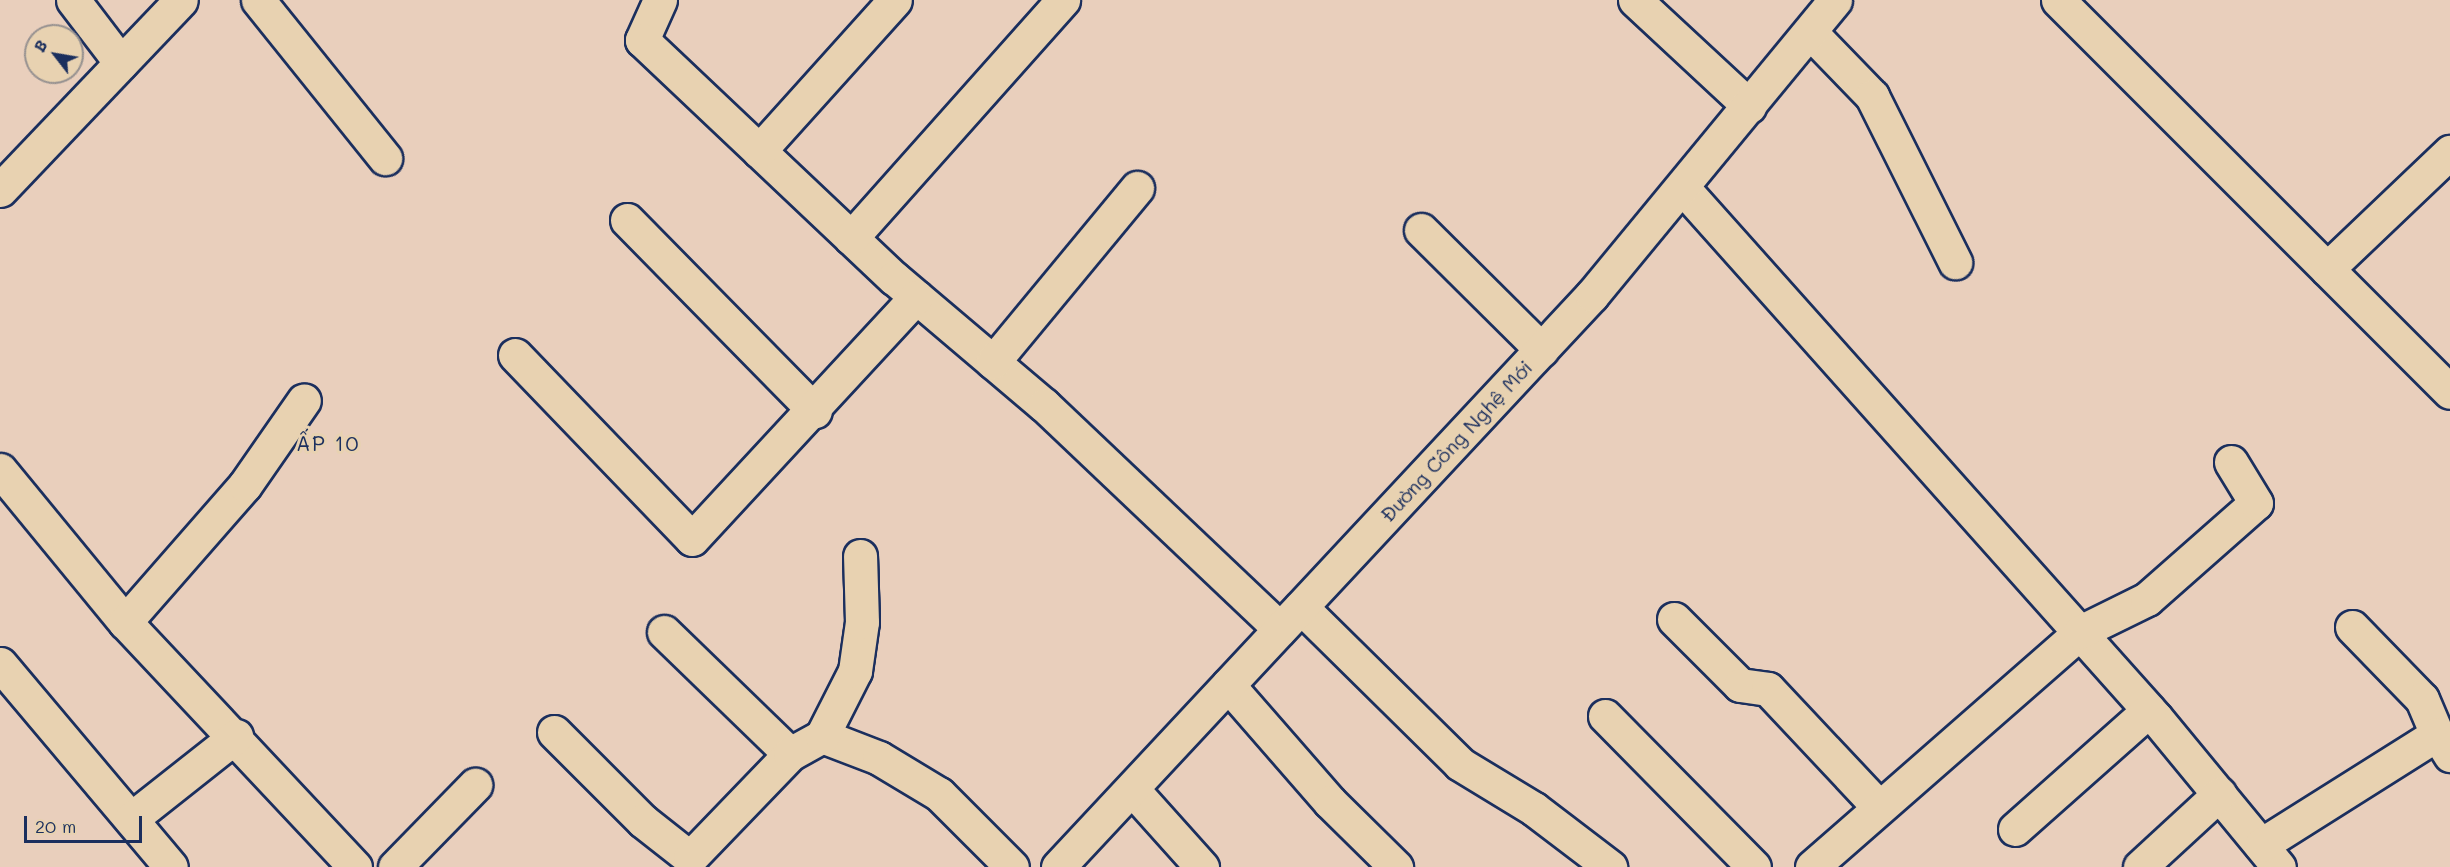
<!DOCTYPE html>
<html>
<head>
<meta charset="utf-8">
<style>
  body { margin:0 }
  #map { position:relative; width:2450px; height:867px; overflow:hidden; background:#e9cfbc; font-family:Mali,sans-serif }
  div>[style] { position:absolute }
  .roads { filter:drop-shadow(2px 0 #1b2f5e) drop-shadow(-2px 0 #1b2f5e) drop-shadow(0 2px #1b2f5e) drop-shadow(0 -2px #1b2f5e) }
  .minor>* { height:33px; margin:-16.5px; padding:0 16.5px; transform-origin:16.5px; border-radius:16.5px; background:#e8d2b1 }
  span { translate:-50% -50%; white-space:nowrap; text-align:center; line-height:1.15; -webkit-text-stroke:6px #e8d2b1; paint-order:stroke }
  .street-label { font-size:20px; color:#1b2f5e }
  .neighbourhood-label { font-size:21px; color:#1b2f5e; letter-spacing:1.5px }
  .north { position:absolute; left:24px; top:24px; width:60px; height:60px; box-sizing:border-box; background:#e8d2b1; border:2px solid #969190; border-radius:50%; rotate:301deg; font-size:16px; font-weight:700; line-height:24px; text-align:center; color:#1b2f5e }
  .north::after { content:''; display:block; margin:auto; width:21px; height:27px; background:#1b2f5e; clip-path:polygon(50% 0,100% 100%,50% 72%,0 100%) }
  .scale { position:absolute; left:24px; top:816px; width:118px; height:27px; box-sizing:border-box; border:3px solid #1b2f5e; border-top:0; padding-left:8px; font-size:18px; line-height:21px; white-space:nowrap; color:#1b2f5e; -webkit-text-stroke:4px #e8d2b1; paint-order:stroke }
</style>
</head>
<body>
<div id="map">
  <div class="roads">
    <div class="minor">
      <div style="left:73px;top:0;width:79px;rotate:52.7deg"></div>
      <div style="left:258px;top:0;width:203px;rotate:51.2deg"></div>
      <div style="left:660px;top:0;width:44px;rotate:114.2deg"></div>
      <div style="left:642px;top:40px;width:347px;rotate:43.4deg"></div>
      <div style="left:894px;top:278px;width:197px;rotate:40.3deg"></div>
      <div style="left:1044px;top:405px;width:325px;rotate:43.5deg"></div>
      <div style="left:1635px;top:0;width:156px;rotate:42.9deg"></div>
      <div style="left:2058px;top:0;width:554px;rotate:45deg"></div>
      <div style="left:1811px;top:33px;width:88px;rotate:45.9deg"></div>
      <div style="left:1872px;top:96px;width:186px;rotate:63.4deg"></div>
      <div style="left:759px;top:151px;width:203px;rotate:-48deg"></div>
      <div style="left:1682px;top:187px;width:712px;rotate:48.25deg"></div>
      <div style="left:2156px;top:718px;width:193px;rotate:50.5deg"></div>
      <div style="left:0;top:190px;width:262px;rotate:-46.4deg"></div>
      <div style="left:627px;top:220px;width:268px;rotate:45.5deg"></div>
      <div style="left:1421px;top:230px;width:170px;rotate:44.8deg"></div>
      <div style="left:851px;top:238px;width:319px;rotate:-48.3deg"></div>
      <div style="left:2327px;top:269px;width:170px;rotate:-43.6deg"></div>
      <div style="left:515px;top:355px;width:255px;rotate:46.1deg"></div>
      <div style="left:692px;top:539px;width:330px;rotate:-47.2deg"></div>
      <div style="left:993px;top:362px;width:226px;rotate:-50.4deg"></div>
      <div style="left:0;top:470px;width:197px;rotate:50.6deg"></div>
      <div style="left:125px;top:622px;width:336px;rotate:46.8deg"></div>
      <div style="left:1301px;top:607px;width:223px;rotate:44.6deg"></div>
      <div style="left:1460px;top:764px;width:87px;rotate:31.3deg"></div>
      <div style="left:1534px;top:809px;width:96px;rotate:37.3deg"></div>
      <div style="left:1674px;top:619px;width:93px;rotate:45deg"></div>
      <div style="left:1740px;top:685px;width:28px;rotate:8deg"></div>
      <div style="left:1768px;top:689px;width:162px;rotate:46.8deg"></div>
      <div style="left:125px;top:622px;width:182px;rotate:-48.8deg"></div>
      <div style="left:245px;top:485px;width:103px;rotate:-55.2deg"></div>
      <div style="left:2352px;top:627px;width:100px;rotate:45.8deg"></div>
      <div style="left:2422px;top:699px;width:38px;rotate:67deg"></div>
      <div style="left:664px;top:632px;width:175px;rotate:44.1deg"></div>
      <div style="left:0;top:664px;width:265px;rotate:49.9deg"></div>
      <div style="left:1228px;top:685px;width:155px;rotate:48.9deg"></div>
      <div style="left:1330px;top:802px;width:93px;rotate:44.6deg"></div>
      <div style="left:1605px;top:716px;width:212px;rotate:45.4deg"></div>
      <div style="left:554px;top:732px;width:126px;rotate:45deg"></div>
      <div style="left:643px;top:821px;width:60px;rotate:38.2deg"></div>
      <div style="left:690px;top:858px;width:144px;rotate:-46.1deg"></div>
      <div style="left:790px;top:754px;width:37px;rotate:-29deg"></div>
      <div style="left:822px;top:736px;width:61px;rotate:21.1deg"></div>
      <div style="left:879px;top:758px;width:70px;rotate:31deg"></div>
      <div style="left:939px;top:794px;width:103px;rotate:45deg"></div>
      <div style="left:822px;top:736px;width:73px;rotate:-63.1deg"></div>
      <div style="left:855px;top:671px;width:49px;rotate:-81.9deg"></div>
      <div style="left:862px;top:622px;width:66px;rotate:-91.7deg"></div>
      <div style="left:1132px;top:789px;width:105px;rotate:48.1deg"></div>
      <div style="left:131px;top:819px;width:134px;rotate:-38.3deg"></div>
      <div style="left:2015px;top:829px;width:179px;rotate:-41.6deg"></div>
      <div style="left:2261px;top:845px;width:208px;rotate:-32.2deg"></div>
      <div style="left:2437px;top:734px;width:25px;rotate:58deg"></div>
      <div style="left:395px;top:867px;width:115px;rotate:-45.7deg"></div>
      <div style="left:1058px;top:867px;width:783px;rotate:-46.97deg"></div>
      <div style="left:1592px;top:295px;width:382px;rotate:-50.5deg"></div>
      <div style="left:1812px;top:867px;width:356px;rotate:-41.2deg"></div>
      <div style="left:2080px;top:632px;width:75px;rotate:-26.2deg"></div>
      <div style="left:2147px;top:599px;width:145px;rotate:-41.4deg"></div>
      <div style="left:2256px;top:503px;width:48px;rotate:-121.4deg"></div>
      <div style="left:2140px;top:867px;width:108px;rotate:-42.7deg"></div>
    </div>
  </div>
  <div class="street-label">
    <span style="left:1456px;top:441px;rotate:-47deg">Đường Công Nghệ Mới</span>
  </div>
  <div class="neighbourhood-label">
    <span style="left:328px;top:443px">ẤP 10</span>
  </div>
  <div class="north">B</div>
  <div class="scale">20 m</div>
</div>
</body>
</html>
